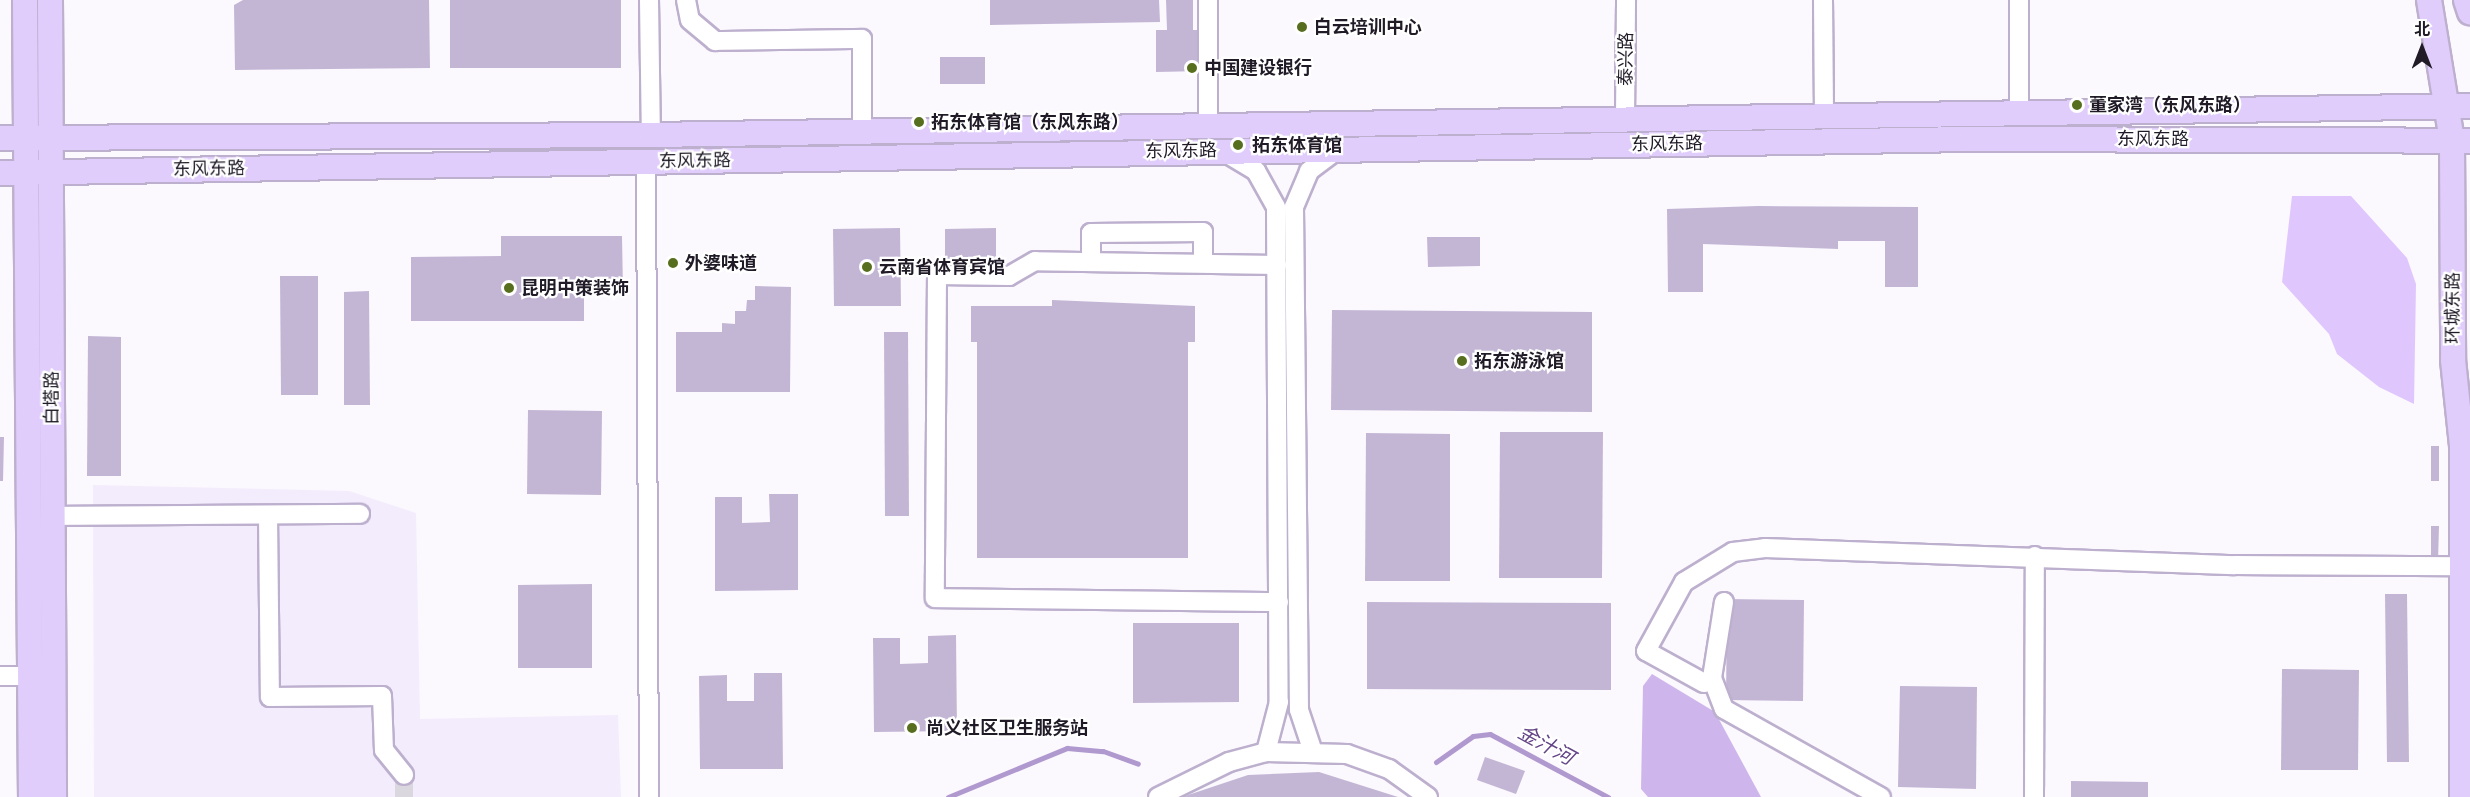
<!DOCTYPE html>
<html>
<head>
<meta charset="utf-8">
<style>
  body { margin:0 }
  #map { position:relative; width:2470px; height:797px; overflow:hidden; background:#fbf8fe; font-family:"Nunito Sans","Noto Sans SC",sans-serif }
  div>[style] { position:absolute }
  .built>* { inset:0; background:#f3ecfc }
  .green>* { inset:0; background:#dfc7fe }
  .forest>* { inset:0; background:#ceb6ed }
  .stream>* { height:5px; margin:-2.5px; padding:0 2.5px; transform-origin:2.5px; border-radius:2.5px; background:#b099ce }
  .building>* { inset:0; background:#c3b6d5 }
  .minor-tunnel>* { height:18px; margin-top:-9px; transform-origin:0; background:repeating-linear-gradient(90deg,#dad7de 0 18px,transparent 0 27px) }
  .roads { filter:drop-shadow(2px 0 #bdb0ce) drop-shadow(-2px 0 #bdb0ce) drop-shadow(0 2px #bdb0ce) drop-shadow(0 -2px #bdb0ce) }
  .minor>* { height:18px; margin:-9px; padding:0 9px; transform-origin:9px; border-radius:9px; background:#fff }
  .major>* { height:24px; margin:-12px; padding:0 12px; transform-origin:12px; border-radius:12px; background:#e1cdfb }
  .dots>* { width:16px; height:16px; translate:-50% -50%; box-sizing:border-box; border:3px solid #fff; border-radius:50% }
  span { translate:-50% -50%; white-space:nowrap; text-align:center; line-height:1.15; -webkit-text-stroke:4.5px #fff; paint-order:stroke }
  .poi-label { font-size:18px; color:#201b27; font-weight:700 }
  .left { translate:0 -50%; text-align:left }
  .street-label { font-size:18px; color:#201b27 }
  .water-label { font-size:20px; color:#634486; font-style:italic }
  .north { position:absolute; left:2392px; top:18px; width:60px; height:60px; -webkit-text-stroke:4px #fff; paint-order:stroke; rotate:0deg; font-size:16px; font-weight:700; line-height:24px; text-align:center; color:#201b27 }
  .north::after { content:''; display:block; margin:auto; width:21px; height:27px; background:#201b27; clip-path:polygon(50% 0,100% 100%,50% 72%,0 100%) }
</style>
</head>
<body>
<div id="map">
  <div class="built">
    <div style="clip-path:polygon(93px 485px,349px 491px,416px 513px,420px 719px,618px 715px,621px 797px,94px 797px)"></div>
  </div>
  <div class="green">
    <div style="clip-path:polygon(2292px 196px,2351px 196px,2407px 258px,2416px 284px,2414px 404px,2379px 387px,2337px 354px,2329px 334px,2282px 282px)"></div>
  </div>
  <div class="forest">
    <div style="clip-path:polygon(1652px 674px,1715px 712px,1761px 797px,1648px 797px,1641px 789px,1643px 686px)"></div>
  </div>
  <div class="stream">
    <div style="left:1436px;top:762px;width:45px;rotate:-35.1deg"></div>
    <div style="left:1473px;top:736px;width:17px;rotate:-7deg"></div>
    <div style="left:1490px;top:734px;width:134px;rotate:28.1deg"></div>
    <div style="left:948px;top:797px;width:129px;rotate:-22.4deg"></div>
    <div style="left:1067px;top:748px;width:36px;rotate:5deg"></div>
    <div style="left:1103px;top:751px;width:37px;rotate:20deg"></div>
  </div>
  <div class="building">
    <div style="clip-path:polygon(243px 0,429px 0,430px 68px,235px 70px,234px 5px)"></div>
    <div style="clip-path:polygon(450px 0,621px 0,621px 68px,450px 68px)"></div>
    <div style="clip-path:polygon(990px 0,1159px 0,1160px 22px,990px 25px)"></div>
    <div style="clip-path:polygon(1166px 0,1193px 0,1193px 30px,1203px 30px,1203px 71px,1156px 72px,1156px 30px,1167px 30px)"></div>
    <div style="clip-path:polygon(940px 57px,985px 57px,985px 84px,940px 84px)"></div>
    <div style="clip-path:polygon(1758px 206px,1918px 207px,1918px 287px,1885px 287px,1885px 241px,1838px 241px,1838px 249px,1703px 244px,1703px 292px,1668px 292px,1667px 209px)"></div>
    <div style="clip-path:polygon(900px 228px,901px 306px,834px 306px,833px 229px)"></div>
    <div style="clip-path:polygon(996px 228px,996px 261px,945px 261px,945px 229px)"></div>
    <div style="clip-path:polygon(501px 236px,622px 236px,623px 291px,584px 291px,584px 321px,411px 321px,411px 257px,501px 256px)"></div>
    <div style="clip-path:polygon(1427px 237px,1480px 237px,1480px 266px,1428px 267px)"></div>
    <div style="clip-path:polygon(280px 276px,318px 276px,318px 395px,281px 395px)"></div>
    <div style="clip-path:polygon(755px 286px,791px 287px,790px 392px,676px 392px,676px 332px,722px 332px,722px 323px,735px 324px,735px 311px,746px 311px,747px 300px,755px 300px)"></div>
    <div style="clip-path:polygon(369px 291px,370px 405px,344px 405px,344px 292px)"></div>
    <div style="clip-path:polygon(1052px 300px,1195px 306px,1195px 342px,1188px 342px,1188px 558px,977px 558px,977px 342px,971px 342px,971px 306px,1052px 306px)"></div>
    <div style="clip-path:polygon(1332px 310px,1592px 312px,1592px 412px,1331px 410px)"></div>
    <div style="clip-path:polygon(884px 332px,908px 332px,909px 516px,885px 516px)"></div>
    <div style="clip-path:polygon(88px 336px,121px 337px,121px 476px,87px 476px)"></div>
    <div style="clip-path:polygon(528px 410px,602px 411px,601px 495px,527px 494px)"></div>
    <div style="clip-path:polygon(1500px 432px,1603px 432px,1602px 578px,1499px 578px)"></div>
    <div style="clip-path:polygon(1366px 433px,1450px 434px,1450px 581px,1365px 581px)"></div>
    <div style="clip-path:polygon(0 437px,4px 437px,3px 481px,0 481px)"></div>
    <div style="clip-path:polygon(2431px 446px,2439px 446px,2439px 481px,2431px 481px)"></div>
    <div style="clip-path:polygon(769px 494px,798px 494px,798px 590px,715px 591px,715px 497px,742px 497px,742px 523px,770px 522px)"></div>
    <div style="clip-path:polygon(2431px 526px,2439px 526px,2438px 561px,2431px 561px)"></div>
    <div style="clip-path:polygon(592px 584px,592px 668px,518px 668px,518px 585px)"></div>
    <div style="clip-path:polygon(2385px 594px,2407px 594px,2409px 762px,2387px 762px)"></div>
    <div style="clip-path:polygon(1727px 599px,1804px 600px,1803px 701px,1726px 700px)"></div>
    <div style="clip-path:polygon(1367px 602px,1611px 603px,1611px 690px,1367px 689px)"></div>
    <div style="clip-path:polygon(1133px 623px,1239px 623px,1239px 702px,1133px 703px)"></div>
    <div style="clip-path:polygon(956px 635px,957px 731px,874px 732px,873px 638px,900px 638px,900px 664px,928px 663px,928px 636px)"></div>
    <div style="clip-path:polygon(2282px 669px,2359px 670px,2358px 770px,2281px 770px)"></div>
    <div style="clip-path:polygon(754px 673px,782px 673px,783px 769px,700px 769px,699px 676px,727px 675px,727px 701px,754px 701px)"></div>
    <div style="clip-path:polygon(1900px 686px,1977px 687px,1976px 789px,1898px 787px)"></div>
    <div style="clip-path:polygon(1485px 757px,1525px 771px,1516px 794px,1477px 780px)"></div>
    <div style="clip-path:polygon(1319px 772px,1398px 797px,1182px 797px,1248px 775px)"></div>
    <div style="clip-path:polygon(2071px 781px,2148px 782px,2148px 797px,2071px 797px)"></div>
  </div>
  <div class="minor-tunnel">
    <div style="left:404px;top:797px;width:22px;rotate:-90deg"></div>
  </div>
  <div class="roads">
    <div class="minor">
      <div style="left:649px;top:0;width:135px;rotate:89.2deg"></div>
      <div style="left:686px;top:0;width:20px;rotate:79deg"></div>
      <div style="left:690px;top:20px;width:33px;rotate:40deg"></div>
      <div style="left:715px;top:41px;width:147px;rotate:-0.8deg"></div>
      <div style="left:862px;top:39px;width:93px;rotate:90deg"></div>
      <div style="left:1208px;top:0;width:124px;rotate:90deg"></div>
      <div style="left:1823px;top:0;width:116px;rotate:89.5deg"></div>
      <div style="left:2019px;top:113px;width:113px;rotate:-90deg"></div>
      <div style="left:1625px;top:119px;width:119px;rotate:-89.5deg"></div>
      <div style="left:1226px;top:153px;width:35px;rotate:31deg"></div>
      <div style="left:1256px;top:171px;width:41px;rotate:60.9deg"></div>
      <div style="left:1276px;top:207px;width:495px;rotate:89.7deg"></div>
      <div style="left:1279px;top:702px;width:52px;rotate:104.6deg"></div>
      <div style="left:646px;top:162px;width:635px;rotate:89.73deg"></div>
      <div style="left:1091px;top:261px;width:28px;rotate:-90deg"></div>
      <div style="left:1091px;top:233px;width:112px;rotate:-0.5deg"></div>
      <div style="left:1203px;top:232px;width:29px;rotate:90deg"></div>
      <div style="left:1277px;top:265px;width:242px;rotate:-179.1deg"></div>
      <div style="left:1035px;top:261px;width:30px;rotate:150deg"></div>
      <div style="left:1009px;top:276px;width:72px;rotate:-179.2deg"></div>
      <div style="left:937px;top:275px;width:323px;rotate:90.4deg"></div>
      <div style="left:935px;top:598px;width:344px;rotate:0.7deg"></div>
      <div style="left:268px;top:515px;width:182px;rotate:89.4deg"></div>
      <div style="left:270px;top:697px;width:112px;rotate:-0.5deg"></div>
      <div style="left:382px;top:696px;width:54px;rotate:87.9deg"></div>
      <div style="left:384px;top:750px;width:32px;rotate:51deg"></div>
      <div style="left:51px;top:516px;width:309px;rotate:-0.4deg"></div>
      <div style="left:1724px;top:602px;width:77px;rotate:99deg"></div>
      <div style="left:1712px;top:678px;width:33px;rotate:69deg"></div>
      <div style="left:1724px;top:709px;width:180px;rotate:29.3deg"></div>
      <div style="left:0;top:676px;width:31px"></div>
      <div style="left:1704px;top:683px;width:66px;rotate:-151.1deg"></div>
      <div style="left:1646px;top:651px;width:79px;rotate:-61.2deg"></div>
      <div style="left:1684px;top:582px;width:57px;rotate:-31.5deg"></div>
      <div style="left:1733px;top:552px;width:32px;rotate:-7deg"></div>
      <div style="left:1765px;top:548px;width:470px;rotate:2.1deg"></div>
      <div style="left:2235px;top:565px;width:227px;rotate:0.3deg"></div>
      <div style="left:1313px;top:752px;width:44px;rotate:-108.4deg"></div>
      <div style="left:1299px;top:710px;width:503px;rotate:-90.57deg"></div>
      <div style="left:1294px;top:207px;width:39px;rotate:-67deg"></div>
      <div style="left:1309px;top:171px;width:35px;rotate:-37deg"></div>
      <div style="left:1158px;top:797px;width:79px;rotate:-26.2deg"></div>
      <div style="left:1229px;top:762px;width:38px;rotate:-15deg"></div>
      <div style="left:1266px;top:752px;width:81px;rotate:1.4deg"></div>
      <div style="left:1347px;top:754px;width:45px;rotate:19.7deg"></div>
      <div style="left:1389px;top:769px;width:48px;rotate:35.7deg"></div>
      <div style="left:2034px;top:797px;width:241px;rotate:-89.8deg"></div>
    </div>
    <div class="major">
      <div style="left:25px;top:0;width:797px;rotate:89.57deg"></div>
      <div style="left:50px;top:0;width:797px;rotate:89.71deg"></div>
      <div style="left:2429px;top:0;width:143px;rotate:80.7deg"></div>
      <div style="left:2452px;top:141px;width:219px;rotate:89.7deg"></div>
      <div style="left:2453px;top:360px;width:86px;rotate:84deg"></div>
      <div style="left:2462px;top:446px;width:351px;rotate:90deg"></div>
      <div style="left:2466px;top:0;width:13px;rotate:72deg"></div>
      <div style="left:0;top:138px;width:651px;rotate:-0.26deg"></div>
      <div style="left:651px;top:135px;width:1819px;rotate:-0.91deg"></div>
      <div style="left:0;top:173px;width:1972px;rotate:-0.99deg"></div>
      <div style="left:1972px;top:139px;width:498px;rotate:0.2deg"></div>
    </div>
  </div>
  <div class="dots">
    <div style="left:1302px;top:27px;background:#576e1e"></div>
    <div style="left:1192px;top:68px;background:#576e1e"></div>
    <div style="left:2077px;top:105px;background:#576e1e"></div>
    <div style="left:919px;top:122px;background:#576e1e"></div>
    <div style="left:1238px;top:145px;background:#576e1e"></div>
    <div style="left:673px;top:263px;background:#576e1e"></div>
    <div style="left:867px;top:267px;background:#576e1e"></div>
    <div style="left:509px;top:288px;background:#576e1e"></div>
    <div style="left:1462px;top:361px;background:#576e1e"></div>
    <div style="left:912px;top:728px;background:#576e1e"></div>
  </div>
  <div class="poi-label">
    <span class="left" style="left:1314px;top:27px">白云培训中心</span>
    <span class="left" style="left:1204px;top:68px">中国建设银行</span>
    <span class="left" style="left:2089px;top:105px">董家湾（东风东路）</span>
    <span class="left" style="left:931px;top:122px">拓东体育馆（东风东路）</span>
    <span class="left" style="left:1252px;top:145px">拓东体育馆</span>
    <span class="left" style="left:685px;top:263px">外婆味道</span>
    <span class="left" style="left:879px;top:267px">云南省体育宾馆</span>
    <span class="left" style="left:521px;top:288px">昆明中策装饰</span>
    <span class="left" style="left:1474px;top:361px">拓东游泳馆</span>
    <span class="left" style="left:926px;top:728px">尚义社区卫生服务站</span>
  </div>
  <div class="street-label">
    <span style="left:1626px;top:59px;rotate:-89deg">泰兴路</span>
    <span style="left:2153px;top:139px">东风东路</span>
    <span style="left:1667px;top:144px;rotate:-1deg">东风东路</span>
    <span style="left:1181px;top:151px;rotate:-1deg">东风东路</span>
    <span style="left:695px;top:161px;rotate:-1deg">东风东路</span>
    <span style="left:209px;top:169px;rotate:-1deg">东风东路</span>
    <span style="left:2453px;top:308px;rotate:-90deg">环城东路</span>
    <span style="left:52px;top:398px;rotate:-90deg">白塔路</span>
  </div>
  <div class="water-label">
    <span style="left:1546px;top:745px;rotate:29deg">金汁河</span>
  </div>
  <div class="north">北</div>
</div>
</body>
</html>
